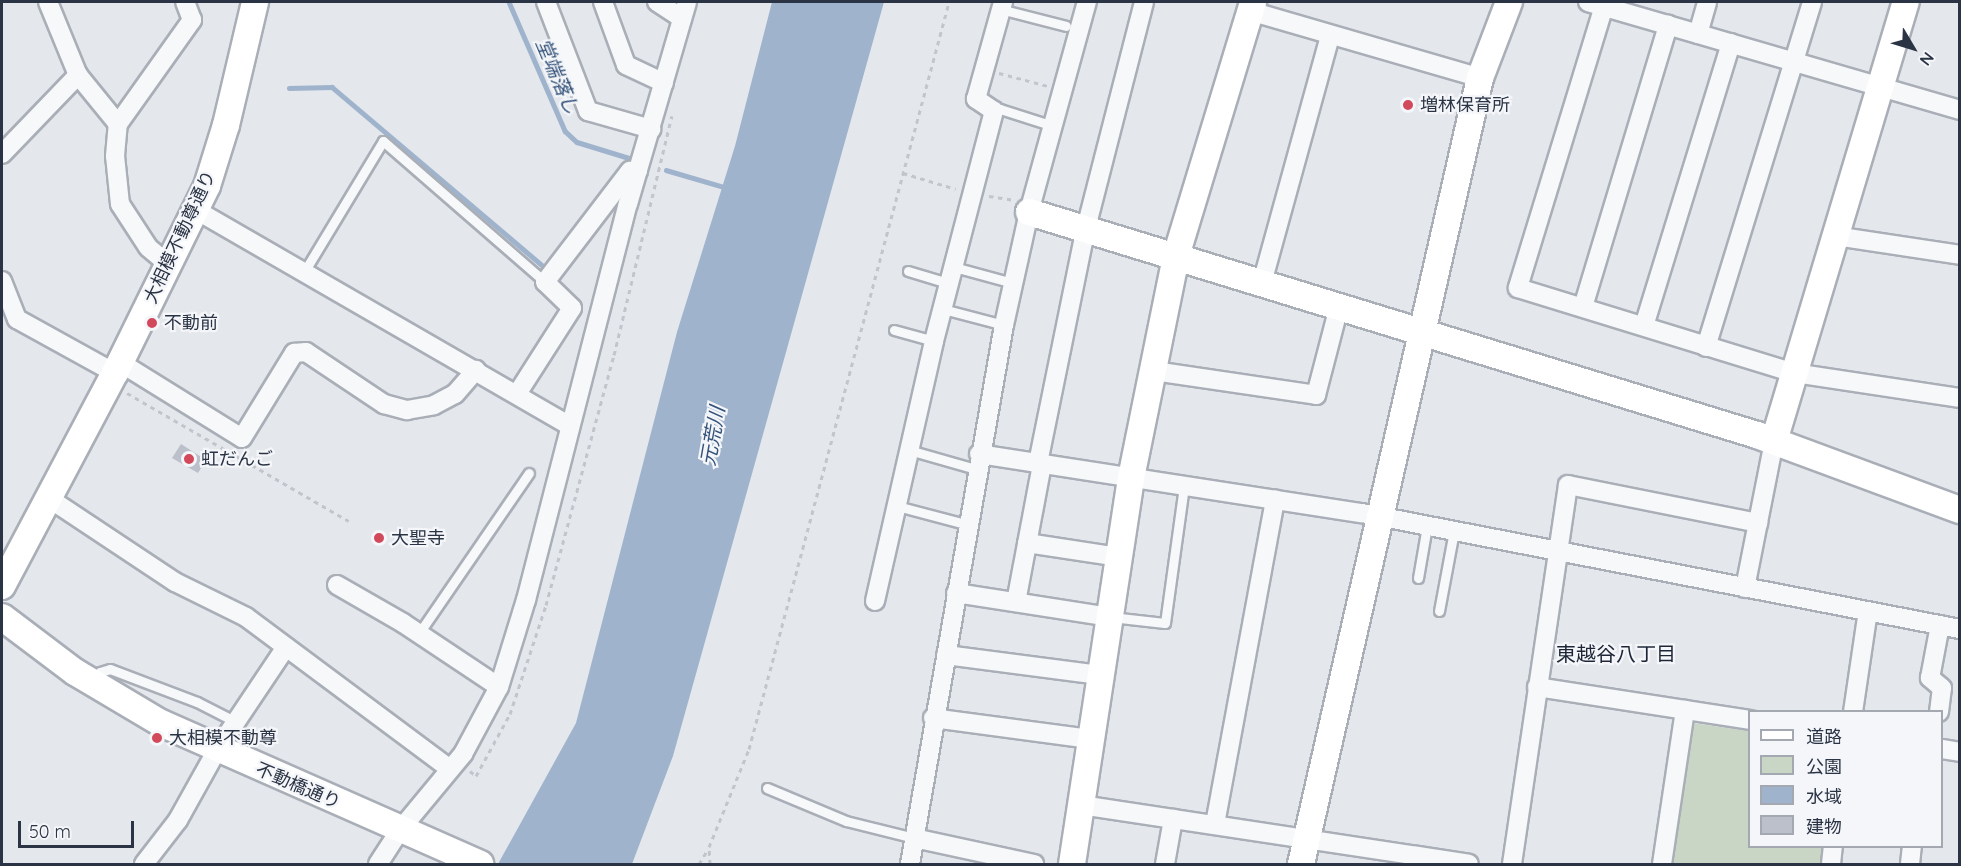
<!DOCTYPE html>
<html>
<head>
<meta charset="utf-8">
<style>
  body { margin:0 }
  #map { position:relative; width:1961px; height:866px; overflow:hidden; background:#e4e7ec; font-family:Quicksand,"Noto Sans JP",sans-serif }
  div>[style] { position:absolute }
  .green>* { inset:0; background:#c9d6c5 }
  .water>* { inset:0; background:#9fb4cc }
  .stream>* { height:4.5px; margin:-2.25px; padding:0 2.25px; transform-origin:2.25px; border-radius:2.25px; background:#9fb4cc }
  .building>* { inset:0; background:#bbc0ca }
  .path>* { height:3px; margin-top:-1.5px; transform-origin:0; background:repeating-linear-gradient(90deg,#c2c5cb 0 4.5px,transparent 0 9px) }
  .roads { filter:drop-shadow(2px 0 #a9aeb7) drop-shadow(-2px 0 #a9aeb7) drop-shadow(0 2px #a9aeb7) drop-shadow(0 -2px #a9aeb7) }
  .lane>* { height:9px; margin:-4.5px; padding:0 4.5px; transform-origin:4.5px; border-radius:4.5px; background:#f7f8fa }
  .street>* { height:18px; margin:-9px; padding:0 9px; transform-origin:9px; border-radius:9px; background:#f7f8fa }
  .secondary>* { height:26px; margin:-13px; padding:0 13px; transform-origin:13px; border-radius:13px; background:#fff }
  .dots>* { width:16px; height:16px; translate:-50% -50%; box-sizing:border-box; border:3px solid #f4f6f9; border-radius:50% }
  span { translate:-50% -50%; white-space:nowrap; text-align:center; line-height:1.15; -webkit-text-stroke:4.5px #f4f6f9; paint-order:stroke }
  .poi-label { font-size:18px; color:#2b3445 }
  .left { translate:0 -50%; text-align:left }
  .street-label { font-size:18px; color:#2b3445 }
  .water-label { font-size:20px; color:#34527a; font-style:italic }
  .neighbourhood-label { font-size:20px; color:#1d2536 }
  .frame { position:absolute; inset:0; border:3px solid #2b3445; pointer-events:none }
  .legend { position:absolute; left:1748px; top:710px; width:195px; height:138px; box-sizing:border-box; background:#f4f6f9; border:2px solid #a4a8b1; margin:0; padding:8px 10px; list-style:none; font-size:18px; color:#2b3445 }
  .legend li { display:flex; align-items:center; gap:12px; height:30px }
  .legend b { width:30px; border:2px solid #a4a8b1 }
  .north { position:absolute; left:1883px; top:18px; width:60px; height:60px; -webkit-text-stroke:4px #f4f6f9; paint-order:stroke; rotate:128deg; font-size:16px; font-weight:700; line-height:24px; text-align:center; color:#2b3445 }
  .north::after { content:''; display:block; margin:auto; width:21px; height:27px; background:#2b3445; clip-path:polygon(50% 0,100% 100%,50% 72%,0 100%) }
  .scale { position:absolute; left:18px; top:821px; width:116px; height:27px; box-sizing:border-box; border:3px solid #2b3445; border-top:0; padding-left:8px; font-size:18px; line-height:21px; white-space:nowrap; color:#2b3445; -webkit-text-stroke:4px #f4f6f9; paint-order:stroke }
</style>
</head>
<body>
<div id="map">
  <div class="green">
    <div style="clip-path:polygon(1692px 723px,1749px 731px,1750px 846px,1826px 847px,1824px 864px,1671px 864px)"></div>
  </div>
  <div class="water">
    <div style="clip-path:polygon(772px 2px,884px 2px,673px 756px,632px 864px,498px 864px,576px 723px,677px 332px,735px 146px)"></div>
  </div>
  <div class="stream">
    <div style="left:509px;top:2px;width:141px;rotate:66.5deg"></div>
    <div style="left:565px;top:131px;width:16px;rotate:43deg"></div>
    <div style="left:577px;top:142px;width:54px;rotate:17.1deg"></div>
    <div style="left:289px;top:88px;width:43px;rotate:-1.3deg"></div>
    <div style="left:332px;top:87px;width:275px;rotate:40.3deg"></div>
    <div style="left:666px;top:170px;width:64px;rotate:16.4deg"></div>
  </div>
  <div class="building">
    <div style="clip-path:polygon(181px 444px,206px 460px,198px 473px,172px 458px)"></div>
  </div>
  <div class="path">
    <div style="left:999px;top:73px;width:51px;rotate:14.9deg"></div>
    <div style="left:903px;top:173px;width:55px;rotate:16.8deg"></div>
    <div style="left:989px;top:196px;width:26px;rotate:9deg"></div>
    <div style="left:127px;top:393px;width:256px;rotate:30deg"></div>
    <div style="left:470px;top:771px;width:8px;rotate:40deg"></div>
    <div style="left:476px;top:776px;width:71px;rotate:-61.3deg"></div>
    <div style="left:510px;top:714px;width:115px;rotate:-71.7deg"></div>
    <div style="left:546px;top:605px;width:259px;rotate:-74.8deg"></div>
    <div style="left:614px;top:355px;width:246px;rotate:-76.4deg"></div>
    <div style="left:699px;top:864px;width:17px;rotate:-59deg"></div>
    <div style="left:710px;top:864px;width:17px;rotate:-93deg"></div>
    <div style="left:709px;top:847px;width:106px;rotate:-67.8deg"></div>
    <div style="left:749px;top:749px;width:773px;rotate:-75.01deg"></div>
  </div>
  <div class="roads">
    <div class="lane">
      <div style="left:1000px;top:9px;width:68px;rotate:14.4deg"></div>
      <div style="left:992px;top:110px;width:8px;rotate:-7deg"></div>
      <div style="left:1000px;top:109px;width:46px;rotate:17.7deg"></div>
      <div style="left:954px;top:267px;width:61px;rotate:15.2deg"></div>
      <div style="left:908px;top:271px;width:42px;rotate:16.7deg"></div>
      <div style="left:304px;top:272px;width:153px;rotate:-58.9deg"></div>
      <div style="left:383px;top:141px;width:215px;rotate:41deg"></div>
      <div style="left:943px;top:309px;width:63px;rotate:14.7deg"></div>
      <div style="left:894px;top:330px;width:41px;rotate:15.4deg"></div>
      <div style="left:909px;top:450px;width:73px;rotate:15.9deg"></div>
      <div style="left:897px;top:506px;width:74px;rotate:14.8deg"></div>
      <div style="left:1418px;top:578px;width:53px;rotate:-80.2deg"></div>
      <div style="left:1439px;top:611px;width:81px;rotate:-79.4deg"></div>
      <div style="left:1111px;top:617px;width:54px;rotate:6.3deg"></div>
      <div style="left:1165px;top:623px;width:138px;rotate:-82.1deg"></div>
      <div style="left:419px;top:633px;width:194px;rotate:-55.5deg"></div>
      <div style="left:91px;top:680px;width:12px;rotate:-42deg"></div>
      <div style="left:100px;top:672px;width:10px;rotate:-17deg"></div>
      <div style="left:110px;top:669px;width:93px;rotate:20.8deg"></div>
      <div style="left:197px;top:702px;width:44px;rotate:27.1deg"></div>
      <div style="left:767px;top:788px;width:86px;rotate:22.7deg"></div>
      <div style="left:846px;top:821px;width:70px;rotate:14deg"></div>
    </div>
    <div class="street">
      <div style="left:48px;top:2px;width:79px;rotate:67.7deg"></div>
      <div style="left:78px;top:75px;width:63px;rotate:50.8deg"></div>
      <div style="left:546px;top:2px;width:117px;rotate:68.9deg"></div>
      <div style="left:588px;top:111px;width:66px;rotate:15.9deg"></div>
      <div style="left:603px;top:2px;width:67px;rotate:69.9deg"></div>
      <div style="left:626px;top:65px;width:42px;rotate:25.3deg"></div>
      <div style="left:657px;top:2px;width:30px;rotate:33deg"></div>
      <div style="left:1588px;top:2px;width:387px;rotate:16.2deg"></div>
      <div style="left:1604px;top:6px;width:295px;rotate:107deg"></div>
      <div style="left:1518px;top:288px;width:289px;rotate:17.1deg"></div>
      <div style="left:1794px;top:373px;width:168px;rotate:8.6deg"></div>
      <div style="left:1250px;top:11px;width:240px;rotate:16.2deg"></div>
      <div style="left:1698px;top:34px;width:33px;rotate:-74deg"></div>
      <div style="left:2px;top:154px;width:110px;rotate:-46.1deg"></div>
      <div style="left:196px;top:210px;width:431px;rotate:30deg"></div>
      <div style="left:1835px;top:236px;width:126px;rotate:8.6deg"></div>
      <div style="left:168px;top:264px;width:26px;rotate:-140deg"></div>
      <div style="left:148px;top:247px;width:51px;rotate:-123.1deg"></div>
      <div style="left:120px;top:204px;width:48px;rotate:-95.9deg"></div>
      <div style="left:115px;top:156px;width:32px;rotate:-85deg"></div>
      <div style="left:118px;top:124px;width:128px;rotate:-54.6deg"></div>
      <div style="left:192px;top:20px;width:19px;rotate:-111deg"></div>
      <div style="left:2px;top:281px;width:41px;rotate:68.5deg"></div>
      <div style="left:17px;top:319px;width:112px;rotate:28.9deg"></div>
      <div style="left:1262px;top:283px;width:256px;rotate:-74.6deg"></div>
      <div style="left:1583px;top:307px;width:295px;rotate:-73.2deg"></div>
      <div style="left:1644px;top:326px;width:296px;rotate:-72.9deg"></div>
      <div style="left:1706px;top:347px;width:361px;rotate:-72.9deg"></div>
      <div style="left:121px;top:363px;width:142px;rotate:31.8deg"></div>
      <div style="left:242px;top:438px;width:100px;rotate:-58.5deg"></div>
      <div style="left:294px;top:353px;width:12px;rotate:-5deg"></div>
      <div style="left:306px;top:352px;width:94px;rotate:33.7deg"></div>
      <div style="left:384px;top:404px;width:24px;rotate:15deg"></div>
      <div style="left:407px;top:410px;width:27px;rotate:-10deg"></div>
      <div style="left:434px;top:405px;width:24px;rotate:-28deg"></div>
      <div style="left:455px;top:394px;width:32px;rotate:-49deg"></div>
      <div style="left:1154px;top:371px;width:164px;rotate:8.4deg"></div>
      <div style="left:1316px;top:395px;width:91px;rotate:-75.4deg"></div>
      <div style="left:517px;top:394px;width:102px;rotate:-57.4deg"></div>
      <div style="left:572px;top:308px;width:37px;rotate:-136deg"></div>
      <div style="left:545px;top:282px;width:140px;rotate:-52.6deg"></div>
      <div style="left:630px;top:171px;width:8px"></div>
      <div style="left:979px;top:454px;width:388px;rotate:8.8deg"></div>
      <div style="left:1362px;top:513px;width:609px;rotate:10.98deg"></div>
      <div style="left:1038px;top:463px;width:240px;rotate:-78.5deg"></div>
      <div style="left:1086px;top:228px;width:233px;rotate:-75.6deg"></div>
      <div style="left:50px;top:499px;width:150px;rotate:33.6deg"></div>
      <div style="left:175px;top:582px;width:79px;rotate:26.2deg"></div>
      <div style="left:246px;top:617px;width:254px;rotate:36.7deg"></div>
      <div style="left:1027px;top:543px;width:92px;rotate:8.7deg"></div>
      <div style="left:337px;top:585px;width:76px;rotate:29.9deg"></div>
      <div style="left:403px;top:623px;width:115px;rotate:33.7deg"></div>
      <div style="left:1745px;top:588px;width:150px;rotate:-78.8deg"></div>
      <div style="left:956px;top:593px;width:155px;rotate:8.9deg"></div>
      <div style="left:875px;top:601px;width:267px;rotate:-77.2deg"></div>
      <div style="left:934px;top:341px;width:238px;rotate:-75.4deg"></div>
      <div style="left:994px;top:111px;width:22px;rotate:-146deg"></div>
      <div style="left:976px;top:99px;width:101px;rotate:-74.4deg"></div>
      <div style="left:1016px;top:602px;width:140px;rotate:-79.3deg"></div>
      <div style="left:946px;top:655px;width:155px;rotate:7.4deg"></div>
      <div style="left:1537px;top:687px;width:216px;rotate:8.8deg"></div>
      <div style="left:1853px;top:712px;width:102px;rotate:-81.6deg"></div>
      <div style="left:1939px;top:712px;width:24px;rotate:-83deg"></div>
      <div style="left:1942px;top:688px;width:16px;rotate:-140deg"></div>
      <div style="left:1930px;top:678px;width:54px;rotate:-79.3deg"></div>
      <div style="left:933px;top:718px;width:159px;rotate:7.6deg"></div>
      <div style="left:1942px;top:749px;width:18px;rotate:9deg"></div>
      <div style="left:1081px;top:805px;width:392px;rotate:8.6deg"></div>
      <div style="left:1215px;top:824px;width:330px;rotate:-79.5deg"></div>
      <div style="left:914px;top:838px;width:123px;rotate:12.2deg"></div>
      <div style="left:144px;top:864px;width:56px;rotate:-52.3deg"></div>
      <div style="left:178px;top:820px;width:80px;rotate:-60.9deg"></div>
      <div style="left:217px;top:750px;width:124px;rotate:-56.2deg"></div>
      <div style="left:378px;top:864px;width:40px;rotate:-57.1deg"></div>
      <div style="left:400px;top:830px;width:99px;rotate:-50.3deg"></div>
      <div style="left:463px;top:754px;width:76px;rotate:-61.8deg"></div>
      <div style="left:499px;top:687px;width:91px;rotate:-72.8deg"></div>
      <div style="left:526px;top:600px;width:409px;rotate:-75.6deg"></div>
      <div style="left:628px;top:204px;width:210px;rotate:-73.7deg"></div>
      <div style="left:910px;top:864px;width:547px;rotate:-80.11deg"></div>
      <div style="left:1004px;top:325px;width:116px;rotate:-77.5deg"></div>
      <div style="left:1029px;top:212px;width:218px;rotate:-74.6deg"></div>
      <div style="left:1165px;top:864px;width:46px;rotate:-79.9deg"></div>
      <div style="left:1512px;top:864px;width:383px;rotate:-81.6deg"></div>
      <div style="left:1568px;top:485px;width:194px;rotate:11.3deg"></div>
      <div style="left:1662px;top:864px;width:156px;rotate:-81.5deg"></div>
      <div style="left:1831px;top:864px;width:18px;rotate:-84deg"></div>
      <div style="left:1910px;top:864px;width:18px;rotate:-84deg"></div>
    </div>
    <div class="secondary">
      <div style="left:1029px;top:212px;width:761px;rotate:17.03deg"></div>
      <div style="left:1757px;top:435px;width:216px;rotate:20.3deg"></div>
      <div style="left:1774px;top:441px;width:458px;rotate:-73.3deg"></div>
      <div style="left:2px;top:586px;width:241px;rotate:-62.1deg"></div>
      <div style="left:115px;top:373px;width:208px;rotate:-63.8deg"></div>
      <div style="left:207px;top:186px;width:64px;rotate:-72.7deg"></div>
      <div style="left:226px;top:125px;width:126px;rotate:-76.7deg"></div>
      <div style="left:2px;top:617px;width:91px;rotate:37deg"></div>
      <div style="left:75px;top:672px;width:100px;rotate:30.7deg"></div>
      <div style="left:161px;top:723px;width:349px;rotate:23.8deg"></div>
      <div style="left:1072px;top:864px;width:390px;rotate:-81.3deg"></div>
      <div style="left:1131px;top:478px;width:227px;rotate:-78.5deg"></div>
      <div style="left:1176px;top:256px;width:265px;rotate:-73.1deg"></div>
      <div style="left:1301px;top:864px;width:806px;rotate:-77.17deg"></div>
      <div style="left:1480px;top:78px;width:81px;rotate:-69.1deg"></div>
    </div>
  </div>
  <div class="dots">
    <div style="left:1408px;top:105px;background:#d1495b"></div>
    <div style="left:152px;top:323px;background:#d1495b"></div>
    <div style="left:189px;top:459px;background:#d1495b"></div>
    <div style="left:379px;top:538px;background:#d1495b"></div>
    <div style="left:157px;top:738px;background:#d1495b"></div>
  </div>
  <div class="poi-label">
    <span class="left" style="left:1420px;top:105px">増林保育所</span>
    <span class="left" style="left:164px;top:323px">不動前</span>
    <span class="left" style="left:201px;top:459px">虹だんご</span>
    <span class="left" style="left:391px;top:538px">大聖寺</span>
    <span class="left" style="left:169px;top:738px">大相模不動尊</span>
  </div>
  <div class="street-label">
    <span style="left:180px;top:237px;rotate:-65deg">大相模不動尊通り</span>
    <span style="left:298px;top:786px;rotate:23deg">不動橋通り</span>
  </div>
  <div class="water-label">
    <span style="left:558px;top:76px;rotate:67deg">堂端落し</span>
    <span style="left:712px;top:436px;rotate:-80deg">元荒川</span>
  </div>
  <div class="neighbourhood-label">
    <span style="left:1616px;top:653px">東越谷八丁目</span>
  </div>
  <div class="frame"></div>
  <ul class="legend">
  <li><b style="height:8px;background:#fff"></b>道路</li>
  <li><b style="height:16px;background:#c9d6c5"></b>公園</li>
  <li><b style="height:16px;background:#9fb4cc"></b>水域</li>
  <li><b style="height:16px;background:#bbc0ca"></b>建物</li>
  </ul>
  <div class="north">N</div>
  <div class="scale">50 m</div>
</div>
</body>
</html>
